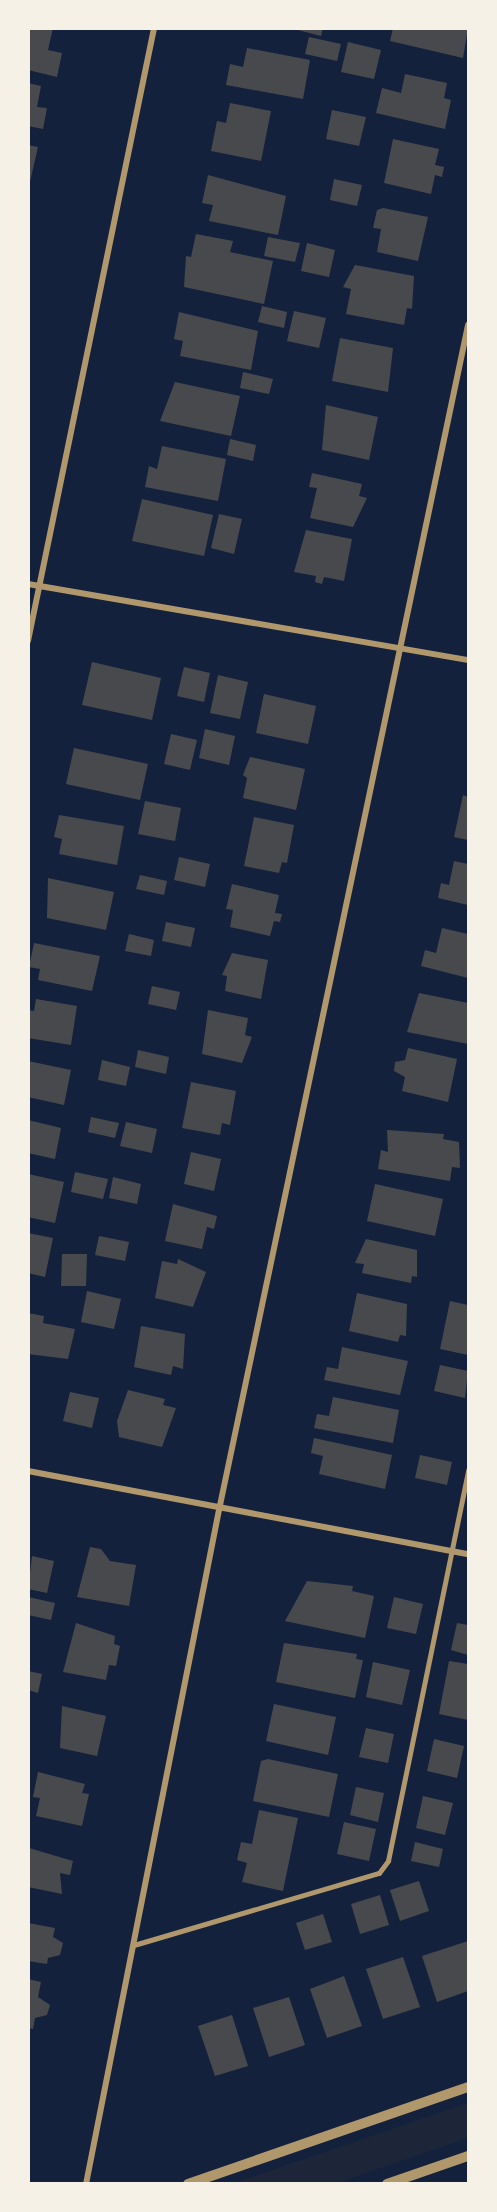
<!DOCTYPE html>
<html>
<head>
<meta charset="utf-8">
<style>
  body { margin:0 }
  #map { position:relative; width:497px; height:2212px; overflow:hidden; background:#14213d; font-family:"Exo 2",sans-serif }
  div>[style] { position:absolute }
  .green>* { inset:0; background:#1d2539 }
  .building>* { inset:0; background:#48494c }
  .service>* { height:4.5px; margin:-2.25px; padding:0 2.25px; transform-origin:2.25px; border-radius:2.25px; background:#b1986c }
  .minor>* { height:6px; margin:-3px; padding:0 3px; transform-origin:3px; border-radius:3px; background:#b1986c }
  .tertiary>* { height:10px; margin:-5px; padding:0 5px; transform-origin:5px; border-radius:5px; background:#b1986c }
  span { translate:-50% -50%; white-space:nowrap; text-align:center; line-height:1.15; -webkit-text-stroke:5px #f6f1e7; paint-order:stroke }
  .frame { position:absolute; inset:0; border:30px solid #f6f1e7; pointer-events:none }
</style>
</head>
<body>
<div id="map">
  <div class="green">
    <div style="clip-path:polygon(468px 2103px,468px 2138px,337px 2183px,234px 2183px)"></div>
  </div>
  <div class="building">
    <div style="clip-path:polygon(28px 28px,53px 28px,48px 50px,62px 53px,57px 77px,28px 70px)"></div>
    <div style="clip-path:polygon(290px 28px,323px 28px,321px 36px)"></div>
    <div style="clip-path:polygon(393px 28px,468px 28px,463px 58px,390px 41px)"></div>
    <div style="clip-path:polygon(309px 37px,341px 44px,337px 61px,305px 54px)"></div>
    <div style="clip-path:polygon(348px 42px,381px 50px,374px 79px,341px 72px)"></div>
    <div style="clip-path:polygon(247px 48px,310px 60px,303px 99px,226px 85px,230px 64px,243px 67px)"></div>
    <div style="clip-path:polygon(405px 74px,447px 83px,444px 98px,451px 100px,445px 129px,376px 113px,382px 88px,401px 93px)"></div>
    <div style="clip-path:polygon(28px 83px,41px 86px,37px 107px,47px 108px,43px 129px,28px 126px)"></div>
    <div style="clip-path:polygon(230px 103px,271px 111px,261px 161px,211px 151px,217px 121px,226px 123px)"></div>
    <div style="clip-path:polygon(332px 110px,366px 117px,359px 146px,326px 139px)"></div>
    <div style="clip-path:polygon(393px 139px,439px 149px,435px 165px,444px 167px,442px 177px,435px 175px,431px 194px,384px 183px)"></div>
    <div style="clip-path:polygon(28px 145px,38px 147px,29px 186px,28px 186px)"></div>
    <div style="clip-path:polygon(208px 175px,286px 196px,278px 235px,209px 221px,213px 205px,202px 203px)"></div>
    <div style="clip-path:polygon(334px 179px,362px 185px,357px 206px,330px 200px)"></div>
    <div style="clip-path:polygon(383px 208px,428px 217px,418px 261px,377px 252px,381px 229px,373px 228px,377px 210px)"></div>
    <div style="clip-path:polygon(196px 234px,233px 241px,230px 252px,273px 261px,264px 304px,184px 287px,186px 256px,191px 257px)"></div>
    <div style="clip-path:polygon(268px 237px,300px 243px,295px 262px,264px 256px)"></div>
    <div style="clip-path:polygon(307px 243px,335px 250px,329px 277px,301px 271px)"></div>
    <div style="clip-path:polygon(355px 265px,414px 276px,412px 309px,407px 308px,404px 325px,346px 314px,351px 289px,343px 287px)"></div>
    <div style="clip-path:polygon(262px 306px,287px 312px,284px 328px,258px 322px)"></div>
    <div style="clip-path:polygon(294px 311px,326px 318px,319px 348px,287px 341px)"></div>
    <div style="clip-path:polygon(179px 312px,258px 331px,251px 370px,180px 356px,183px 341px,174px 339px)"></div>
    <div style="clip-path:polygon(340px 338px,393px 348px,388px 392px,332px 381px)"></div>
    <div style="clip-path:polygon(243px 372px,273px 379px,269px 394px,240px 388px)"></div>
    <div style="clip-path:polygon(175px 382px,240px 396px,231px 436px,160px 421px)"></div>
    <div style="clip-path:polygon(326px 405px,378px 417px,369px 460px,322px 450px)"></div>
    <div style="clip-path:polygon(230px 439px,256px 445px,253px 461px,227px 455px)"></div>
    <div style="clip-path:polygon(162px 446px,226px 459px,218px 501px,145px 487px,149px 466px,157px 469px)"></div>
    <div style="clip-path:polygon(312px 473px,362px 484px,359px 496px,367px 498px,353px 527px,310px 518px,317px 488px,309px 487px)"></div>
    <div style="clip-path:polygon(142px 499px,213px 515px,204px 556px,132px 541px)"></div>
    <div style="clip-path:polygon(219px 514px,242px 519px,234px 554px,211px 548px)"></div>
    <div style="clip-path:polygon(306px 530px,352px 539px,344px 581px,324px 577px,322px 584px,315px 582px,316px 576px,294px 572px)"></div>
    <div style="clip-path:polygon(92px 662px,161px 678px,152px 720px,82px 705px)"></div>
    <div style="clip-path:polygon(184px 667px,210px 673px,204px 702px,177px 696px)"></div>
    <div style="clip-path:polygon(218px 675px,248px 682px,240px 719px,210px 713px)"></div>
    <div style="clip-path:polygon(264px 694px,316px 706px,308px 744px,256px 733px)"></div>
    <div style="clip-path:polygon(205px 729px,235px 736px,229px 765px,199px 758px)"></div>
    <div style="clip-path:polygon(171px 734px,197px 740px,190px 770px,164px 764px)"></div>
    <div style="clip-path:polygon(74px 748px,148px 764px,140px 800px,66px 784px)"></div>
    <div style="clip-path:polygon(250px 757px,305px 769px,296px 810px,243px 798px,247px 778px,243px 775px)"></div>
    <div style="clip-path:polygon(463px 795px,468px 797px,468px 840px,454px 837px)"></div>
    <div style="clip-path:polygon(145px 801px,181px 808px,175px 841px,138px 834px)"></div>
    <div style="clip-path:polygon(59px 815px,124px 826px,117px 865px,59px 854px,62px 839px,54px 837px)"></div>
    <div style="clip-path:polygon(254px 817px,294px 825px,287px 863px,282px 862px,279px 873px,244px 866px)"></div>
    <div style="clip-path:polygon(179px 857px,210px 864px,205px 887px,174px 880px)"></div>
    <div style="clip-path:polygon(454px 861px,468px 864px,468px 905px,438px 898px,441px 883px,449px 885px)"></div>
    <div style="clip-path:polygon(140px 875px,167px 881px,164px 895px,136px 889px)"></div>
    <div style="clip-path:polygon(48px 878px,114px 892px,106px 930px,47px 918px)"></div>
    <div style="clip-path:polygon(232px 884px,279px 895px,275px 913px,282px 914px,280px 922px,274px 921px,270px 936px,230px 927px,233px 910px,226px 909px)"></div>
    <div style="clip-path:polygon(166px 922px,195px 928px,191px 947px,162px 941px)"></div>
    <div style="clip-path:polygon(442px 928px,468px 934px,468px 978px,421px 966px,425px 950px,436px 953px)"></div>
    <div style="clip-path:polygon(129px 934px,154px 940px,151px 956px,125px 951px)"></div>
    <div style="clip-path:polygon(34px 943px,100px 956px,92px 991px,38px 980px,40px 969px,29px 967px)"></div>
    <div style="clip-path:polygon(232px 953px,268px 960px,261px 999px,225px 991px,227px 976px,222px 975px)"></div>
    <div style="clip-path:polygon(152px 986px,180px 992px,176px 1010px,148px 1004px)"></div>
    <div style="clip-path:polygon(419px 993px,468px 1003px,468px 1044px,407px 1032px)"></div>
    <div style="clip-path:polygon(36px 999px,77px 1006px,71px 1045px,28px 1038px,28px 1010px,34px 1011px)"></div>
    <div style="clip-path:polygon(208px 1010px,248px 1018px,245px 1035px,252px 1037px,242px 1063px,202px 1054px)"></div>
    <div style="clip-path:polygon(408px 1048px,457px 1059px,448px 1102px,402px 1091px,405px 1077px,394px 1071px,395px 1062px,405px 1060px)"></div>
    <div style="clip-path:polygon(138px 1050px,169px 1057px,166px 1074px,135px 1067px)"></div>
    <div style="clip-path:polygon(102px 1060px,130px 1067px,126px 1086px,98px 1080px)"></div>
    <div style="clip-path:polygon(28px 1061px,71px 1070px,64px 1105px,28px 1097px)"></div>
    <div style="clip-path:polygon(191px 1082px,236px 1091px,230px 1125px,222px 1123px,220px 1135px,182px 1128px)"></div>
    <div style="clip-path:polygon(91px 1117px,119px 1123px,115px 1138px,88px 1132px)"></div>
    <div style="clip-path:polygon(28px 1120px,61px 1128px,55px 1159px,28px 1153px)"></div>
    <div style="clip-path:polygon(126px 1122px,157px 1129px,152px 1153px,120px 1146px)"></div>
    <div style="clip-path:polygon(387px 1130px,444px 1134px,443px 1139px,459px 1142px,460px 1168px,452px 1167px,450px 1181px,378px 1169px,381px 1150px,388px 1152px)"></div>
    <div style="clip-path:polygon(191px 1152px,221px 1159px,214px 1191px,184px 1184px)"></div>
    <div style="clip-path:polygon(75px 1172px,108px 1179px,103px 1199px,71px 1192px)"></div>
    <div style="clip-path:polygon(28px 1174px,64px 1182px,55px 1223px,28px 1217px)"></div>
    <div style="clip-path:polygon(113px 1177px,141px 1184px,137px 1204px,109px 1198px)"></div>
    <div style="clip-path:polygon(375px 1184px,443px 1199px,435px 1236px,367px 1221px)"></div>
    <div style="clip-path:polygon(173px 1204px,217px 1216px,214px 1229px,207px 1227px,202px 1249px,165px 1241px)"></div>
    <div style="clip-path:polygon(28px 1233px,53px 1238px,45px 1277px,28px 1273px)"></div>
    <div style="clip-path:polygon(99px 1236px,129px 1242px,125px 1261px,95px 1255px)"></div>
    <div style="clip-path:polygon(366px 1239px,417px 1250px,417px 1277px,412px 1276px,411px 1283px,362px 1273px,364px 1264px,355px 1263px)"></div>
    <div style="clip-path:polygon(62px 1254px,87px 1254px,86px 1286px,61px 1286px)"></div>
    <div style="clip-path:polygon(178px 1259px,206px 1272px,193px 1307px,155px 1298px,162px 1261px,177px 1264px)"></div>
    <div style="clip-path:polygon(87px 1291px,121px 1299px,114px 1329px,81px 1322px)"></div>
    <div style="clip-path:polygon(357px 1293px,407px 1304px,406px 1336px,400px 1335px,398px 1342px,349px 1331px)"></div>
    <div style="clip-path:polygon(450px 1301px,468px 1305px,468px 1355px,440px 1349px)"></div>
    <div style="clip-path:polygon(28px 1313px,44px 1316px,43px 1323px,75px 1329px,68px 1359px,28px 1354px)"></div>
    <div style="clip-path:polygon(141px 1326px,185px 1334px,183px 1369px,173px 1366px,171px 1375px,134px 1367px)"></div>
    <div style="clip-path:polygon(342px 1347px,408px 1361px,400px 1395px,324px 1380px,327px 1367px,338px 1369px)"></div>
    <div style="clip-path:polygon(440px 1365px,468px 1371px,465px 1398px,434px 1391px)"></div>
    <div style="clip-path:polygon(128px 1390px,165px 1399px,163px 1405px,176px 1408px,162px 1447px,119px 1437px,117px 1421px)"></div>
    <div style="clip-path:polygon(70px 1392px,99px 1398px,92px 1428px,63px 1421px)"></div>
    <div style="clip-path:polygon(333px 1397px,399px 1410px,393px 1443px,314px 1428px,317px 1414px,329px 1416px)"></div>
    <div style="clip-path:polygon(314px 1438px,392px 1455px,385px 1489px,319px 1474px,323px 1456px,311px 1453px)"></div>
    <div style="clip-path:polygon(420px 1455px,452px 1462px,447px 1485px,415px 1478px)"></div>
    <div style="clip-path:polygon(90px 1547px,101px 1549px,110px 1561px,136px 1565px,129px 1606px,77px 1597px)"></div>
    <div style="clip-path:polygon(32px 1556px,54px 1561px,47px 1593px,28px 1589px)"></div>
    <div style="clip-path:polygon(307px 1581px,353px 1586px,352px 1591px,374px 1596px,365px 1638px,285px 1621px)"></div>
    <div style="clip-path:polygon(28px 1597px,55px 1603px,51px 1620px,28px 1615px)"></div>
    <div style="clip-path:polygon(394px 1597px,423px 1604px,416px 1634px,387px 1628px)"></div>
    <div style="clip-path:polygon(76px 1623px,115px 1636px,114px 1644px,120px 1646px,116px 1666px,109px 1665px,106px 1680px,63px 1672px)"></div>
    <div style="clip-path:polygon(457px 1623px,468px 1625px,468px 1655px,451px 1650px)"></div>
    <div style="clip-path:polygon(284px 1643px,357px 1654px,356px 1659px,363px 1660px,355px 1698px,276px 1682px)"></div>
    <div style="clip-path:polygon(449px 1661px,468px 1664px,468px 1720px,439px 1714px)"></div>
    <div style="clip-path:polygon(373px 1662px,410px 1670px,402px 1705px,366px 1697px)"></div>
    <div style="clip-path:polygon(28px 1671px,42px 1674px,38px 1693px,28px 1690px)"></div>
    <div style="clip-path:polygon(274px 1704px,336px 1717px,328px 1755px,266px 1741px)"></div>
    <div style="clip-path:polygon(62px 1706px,106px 1716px,97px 1756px,60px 1748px)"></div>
    <div style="clip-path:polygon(366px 1728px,394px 1734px,388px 1763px,359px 1757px)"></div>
    <div style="clip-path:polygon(434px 1739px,464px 1746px,457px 1778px,427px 1771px)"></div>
    <div style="clip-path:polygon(268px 1759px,338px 1774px,329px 1817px,253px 1801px,261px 1761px)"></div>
    <div style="clip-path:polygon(38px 1772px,85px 1784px,82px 1793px,89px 1794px,82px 1826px,36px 1816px,40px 1798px,33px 1797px)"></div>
    <div style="clip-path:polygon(356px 1787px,384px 1793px,378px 1822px,350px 1815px)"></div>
    <div style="clip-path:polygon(423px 1796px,453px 1803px,445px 1835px,416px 1828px)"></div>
    <div style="clip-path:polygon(259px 1810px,298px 1818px,283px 1891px,242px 1882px,247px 1863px,237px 1860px,241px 1842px,252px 1844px)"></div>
    <div style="clip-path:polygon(344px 1822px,376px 1829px,369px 1861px,337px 1854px)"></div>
    <div style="clip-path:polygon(415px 1842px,443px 1849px,439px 1867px,411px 1861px)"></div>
    <div style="clip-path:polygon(29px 1848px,73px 1861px,70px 1875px,60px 1873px,62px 1894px,28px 1887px)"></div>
    <div style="clip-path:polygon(419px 1881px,429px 1911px,400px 1921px,390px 1890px)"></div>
    <div style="clip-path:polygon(380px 1895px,389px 1925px,360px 1934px,351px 1904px)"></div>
    <div style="clip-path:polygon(323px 1914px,332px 1942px,305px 1950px,296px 1923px)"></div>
    <div style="clip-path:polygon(28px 1923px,55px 1928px,53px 1937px,63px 1943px,60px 1955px,48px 1958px,47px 1964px,28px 1961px)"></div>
    <div style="clip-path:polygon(468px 1941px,468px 1991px,437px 2002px,422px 1956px)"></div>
    <div style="clip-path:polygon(403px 1957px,420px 2007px,383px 2019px,366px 1969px)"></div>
    <div style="clip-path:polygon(344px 1976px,362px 2026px,327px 2038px,310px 1989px)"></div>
    <div style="clip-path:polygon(28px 1979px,41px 1982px,38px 1997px,50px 2005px,47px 2015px,35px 2018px,33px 2029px,28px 2028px)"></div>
    <div style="clip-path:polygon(289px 1997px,305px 2045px,269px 2057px,253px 2008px)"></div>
    <div style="clip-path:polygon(232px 2015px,248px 2066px,215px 2076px,198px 2026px)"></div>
  </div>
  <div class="service">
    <div style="left:134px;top:1945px;width:255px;rotate:-16.4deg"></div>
    <div style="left:379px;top:1873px;width:15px;rotate:-53deg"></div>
    <div style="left:388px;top:1861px;width:399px;rotate:-78.4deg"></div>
  </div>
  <div class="minor">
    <div style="left:28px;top:584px;width:447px;rotate:9.8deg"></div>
    <div style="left:28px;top:641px;width:626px;rotate:-78.38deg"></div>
    <div style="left:28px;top:1471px;width:448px;rotate:10.7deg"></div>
    <div style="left:86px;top:2184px;width:687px;rotate:-78.84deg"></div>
    <div style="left:219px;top:1510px;width:1211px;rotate:-78.13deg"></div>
  </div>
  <div class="tertiary">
    <div style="left:188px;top:2184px;width:296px;rotate:-19.1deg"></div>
    <div style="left:387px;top:2184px;width:86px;rotate:-19.1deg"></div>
  </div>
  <div class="frame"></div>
</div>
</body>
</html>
